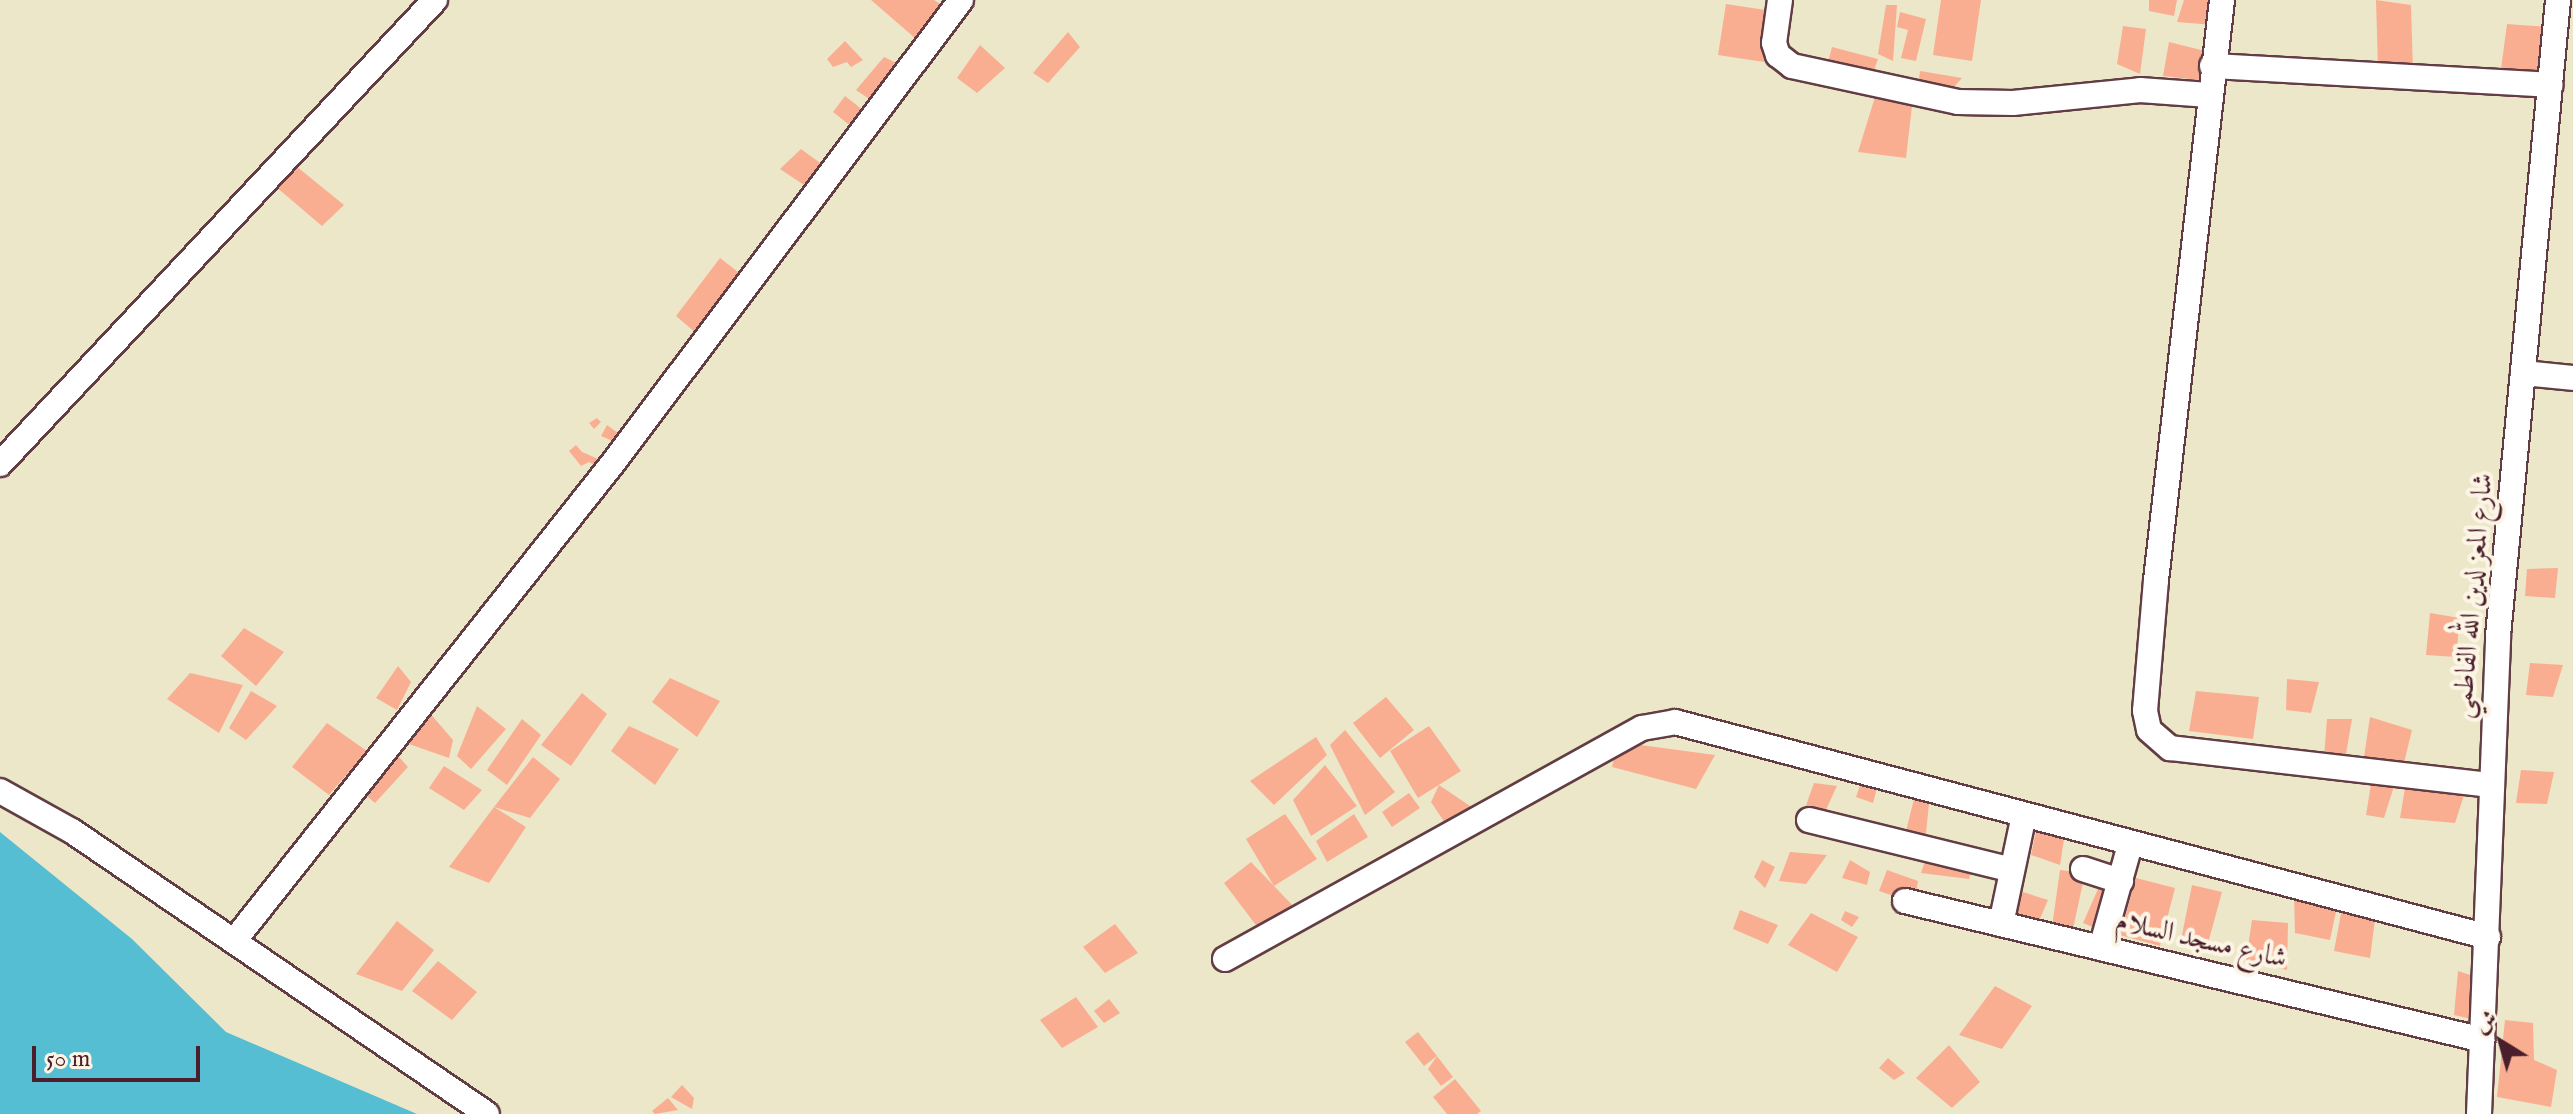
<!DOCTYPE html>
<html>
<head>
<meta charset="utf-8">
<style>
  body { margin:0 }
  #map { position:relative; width:2573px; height:1114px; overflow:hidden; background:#ede7c9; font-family:"IM FELL English",Amiri,serif }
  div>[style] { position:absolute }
  .water>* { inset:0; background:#55bed2 }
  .building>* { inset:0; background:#f9ae92 }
  .roads { filter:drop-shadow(2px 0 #623d43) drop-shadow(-2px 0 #623d43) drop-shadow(0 2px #623d43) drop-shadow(0 -2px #623d43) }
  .minor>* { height:24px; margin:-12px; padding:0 12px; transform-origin:12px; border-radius:12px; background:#fff }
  span { translate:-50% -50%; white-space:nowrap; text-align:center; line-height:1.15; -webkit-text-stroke:8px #fcf5e5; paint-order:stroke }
  .street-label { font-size:28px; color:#4a1f2b }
  .north { position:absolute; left:2461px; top:1002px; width:80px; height:80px; -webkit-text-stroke:6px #fcf5e5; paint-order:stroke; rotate:323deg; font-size:22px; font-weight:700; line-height:32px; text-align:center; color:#4a1f2b }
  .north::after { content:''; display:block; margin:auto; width:28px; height:36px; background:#4a1f2b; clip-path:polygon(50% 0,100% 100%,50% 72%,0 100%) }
  .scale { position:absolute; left:32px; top:1046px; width:168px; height:36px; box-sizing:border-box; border:4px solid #4a1f2b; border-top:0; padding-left:10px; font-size:24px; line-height:28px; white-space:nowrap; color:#4a1f2b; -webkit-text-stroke:6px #fcf5e5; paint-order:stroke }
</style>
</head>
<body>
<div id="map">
  <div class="water">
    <div style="clip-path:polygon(0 832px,132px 939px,226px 1032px,417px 1114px,0 1114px)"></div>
  </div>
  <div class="building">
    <div style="clip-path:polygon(871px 0,934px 0,949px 9px,923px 45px)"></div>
    <div style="clip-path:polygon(1941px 0,1981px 0,1972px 61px,1933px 55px)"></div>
    <div style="clip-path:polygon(2149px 0,2177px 0,2174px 16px,2149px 11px)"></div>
    <div style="clip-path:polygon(2184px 0,2220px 0,2214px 25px,2177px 22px)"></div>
    <div style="clip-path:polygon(2376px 0,2411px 5px,2413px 72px,2378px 68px)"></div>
    <div style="clip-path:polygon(1726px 4px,1772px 11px,1764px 62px,1718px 55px)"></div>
    <div style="clip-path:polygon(1886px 5px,1897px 5px,1893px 61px,1878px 54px)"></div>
    <div style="clip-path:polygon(1900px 12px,1926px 19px,1916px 61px,1901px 58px,1908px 30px,1897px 27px)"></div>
    <div style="clip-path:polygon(2507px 24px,2551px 27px,2546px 73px,2501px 69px)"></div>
    <div style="clip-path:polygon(2123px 26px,2146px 29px,2140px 74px,2117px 64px)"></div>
    <div style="clip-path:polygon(1068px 32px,1080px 47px,1048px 83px,1033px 73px)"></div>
    <div style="clip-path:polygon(845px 41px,863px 60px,851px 67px,847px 62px,833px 67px,827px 59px)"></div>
    <div style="clip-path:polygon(2169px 42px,2205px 51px,2200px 80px,2163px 76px)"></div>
    <div style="clip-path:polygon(980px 45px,1005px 68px,977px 93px,957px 78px)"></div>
    <div style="clip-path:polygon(1832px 47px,1878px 59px,1872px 76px,1827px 66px)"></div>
    <div style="clip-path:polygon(884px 57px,907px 68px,875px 103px,856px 90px)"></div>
    <div style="clip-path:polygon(1920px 71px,1962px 78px,1946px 96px,1918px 89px)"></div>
    <div style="clip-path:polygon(845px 96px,868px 114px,857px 131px,833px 112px)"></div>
    <div style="clip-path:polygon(1875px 97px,1913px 97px,1906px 158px,1858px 152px)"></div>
    <div style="clip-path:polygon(801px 149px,827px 168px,807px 187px,780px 169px)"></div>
    <div style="clip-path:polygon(296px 166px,344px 205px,322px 226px,275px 186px)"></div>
    <div style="clip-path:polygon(720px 258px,747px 279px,703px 339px,676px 316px)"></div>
    <div style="clip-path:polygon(597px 418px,601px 422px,594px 429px,589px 423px)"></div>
    <div style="clip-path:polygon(607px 425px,622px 436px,615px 442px,601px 436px)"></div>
    <div style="clip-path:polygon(576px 445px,582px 452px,603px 461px,598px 467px,589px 462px,581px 466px,569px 451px)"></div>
    <div style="clip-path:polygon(2558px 568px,2555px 598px,2525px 596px,2527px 569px)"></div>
    <div style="clip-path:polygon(2430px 613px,2460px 618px,2456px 657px,2426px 655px)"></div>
    <div style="clip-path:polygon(244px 628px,284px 652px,256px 686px,221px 656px)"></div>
    <div style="clip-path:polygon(2530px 663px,2563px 665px,2553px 697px,2526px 695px)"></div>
    <div style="clip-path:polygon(398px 666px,411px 682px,397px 710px,376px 698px)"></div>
    <div style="clip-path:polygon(190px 673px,243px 685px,219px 733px,167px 699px)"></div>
    <div style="clip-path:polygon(670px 678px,720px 701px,697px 737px,652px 702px)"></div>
    <div style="clip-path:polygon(2287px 679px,2319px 682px,2311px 713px,2286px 710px)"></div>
    <div style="clip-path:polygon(251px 691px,277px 706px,246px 740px,229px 728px)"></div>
    <div style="clip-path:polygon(2196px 691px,2259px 697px,2253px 739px,2189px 731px)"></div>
    <div style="clip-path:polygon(582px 693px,607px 714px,571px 766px,541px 745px)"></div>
    <div style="clip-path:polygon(1386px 697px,1414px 730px,1380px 758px,1353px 723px)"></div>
    <div style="clip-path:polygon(477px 706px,506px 729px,471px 769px,457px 756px)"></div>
    <div style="clip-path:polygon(428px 711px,453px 740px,449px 758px,406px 743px)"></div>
    <div style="clip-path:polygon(2370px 717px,2412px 730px,2403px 767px,2364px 757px)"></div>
    <div style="clip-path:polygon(522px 719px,541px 735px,507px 785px,487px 770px)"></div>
    <div style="clip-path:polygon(2327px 719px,2352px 719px,2345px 760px,2324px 757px)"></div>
    <div style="clip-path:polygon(327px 723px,367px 751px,329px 795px,292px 767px)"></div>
    <div style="clip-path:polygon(629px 726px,679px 749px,655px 785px,611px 751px)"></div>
    <div style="clip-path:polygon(1429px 726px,1461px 771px,1418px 798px,1390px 751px)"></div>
    <div style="clip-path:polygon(1345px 730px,1395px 792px,1365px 815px,1330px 745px)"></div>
    <div style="clip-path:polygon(1316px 737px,1327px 755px,1274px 805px,1250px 781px)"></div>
    <div style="clip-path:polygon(1618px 742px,1715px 755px,1696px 789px,1612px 767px)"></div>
    <div style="clip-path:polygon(393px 750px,408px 767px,375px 803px,356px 787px)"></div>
    <div style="clip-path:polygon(533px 757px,560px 779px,530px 818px,494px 807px)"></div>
    <div style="clip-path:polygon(1325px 765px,1357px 806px,1311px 836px,1293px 800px)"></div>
    <div style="clip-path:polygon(444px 766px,482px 790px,464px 810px,429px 788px)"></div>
    <div style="clip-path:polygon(2521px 770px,2554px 772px,2547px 804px,2516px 803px)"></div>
    <div style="clip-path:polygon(2407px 776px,2466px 789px,2455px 823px,2400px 818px)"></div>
    <div style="clip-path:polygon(2372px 778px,2395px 783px,2384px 818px,2366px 815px)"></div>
    <div style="clip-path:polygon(1814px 783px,1837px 786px,1824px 814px,1804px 811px)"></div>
    <div style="clip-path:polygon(1861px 783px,1877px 788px,1873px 803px,1856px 797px)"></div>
    <div style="clip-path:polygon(1439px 785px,1473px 808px,1447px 826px,1431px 802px)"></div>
    <div style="clip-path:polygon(1409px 793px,1420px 808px,1392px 827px,1382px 812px)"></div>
    <div style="clip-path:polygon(1914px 799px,1929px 804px,1925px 842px,1905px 835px)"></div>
    <div style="clip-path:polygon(494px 807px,526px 827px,489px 883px,449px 867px)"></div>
    <div style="clip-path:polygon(1285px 814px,1317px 859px,1274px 886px,1296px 909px,1265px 937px,1224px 883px,1251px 862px,1274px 886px,1246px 839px)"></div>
    <div style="clip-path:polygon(1354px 814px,1368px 837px,1327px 862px,1316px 841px)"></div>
    <div style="clip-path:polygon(2036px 832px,2064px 839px,2060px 865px,2031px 855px)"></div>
    <div style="clip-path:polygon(1929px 849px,1973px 864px,1969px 879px,1921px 873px)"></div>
    <div style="clip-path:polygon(1790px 852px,1827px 855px,1806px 884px,1779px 881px)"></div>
    <div style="clip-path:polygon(1762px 860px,1775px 867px,1765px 888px,1754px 877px)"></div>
    <div style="clip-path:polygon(1850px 860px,1870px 872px,1867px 885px,1842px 878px)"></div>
    <div style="clip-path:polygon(1887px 870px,1918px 881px,1914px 903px,1879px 891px)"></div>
    <div style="clip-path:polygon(2060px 870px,2085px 873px,2073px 929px,2052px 927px)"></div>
    <div style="clip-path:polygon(2136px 878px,2175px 888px,2160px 946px,2120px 935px)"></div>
    <div style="clip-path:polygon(2192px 885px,2222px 892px,2207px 947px,2180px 945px)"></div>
    <div style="clip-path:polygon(2098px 889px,2117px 893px,2100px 930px,2083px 923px)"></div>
    <div style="clip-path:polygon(2023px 892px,2048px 900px,2039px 921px,2012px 918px)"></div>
    <div style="clip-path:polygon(2294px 893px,2338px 902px,2330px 940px,2295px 933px)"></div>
    <div style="clip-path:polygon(2343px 903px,2376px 912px,2370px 958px,2334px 951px)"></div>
    <div style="clip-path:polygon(1740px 910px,1778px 925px,1768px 944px,1733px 929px)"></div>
    <div style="clip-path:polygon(1845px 911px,1859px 917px,1852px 927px,1841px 920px)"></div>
    <div style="clip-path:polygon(1811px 913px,1858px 937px,1837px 972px,1788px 945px)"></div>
    <div style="clip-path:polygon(2252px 920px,2288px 923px,2287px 970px,2246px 960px)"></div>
    <div style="clip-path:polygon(397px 921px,434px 950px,402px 991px,356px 974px)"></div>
    <div style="clip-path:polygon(1115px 924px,1138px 953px,1105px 973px,1083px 947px)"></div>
    <div style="clip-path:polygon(438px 961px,477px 992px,452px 1020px,412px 991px)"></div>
    <div style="clip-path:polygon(2458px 971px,2495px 983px,2490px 1023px,2454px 1015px)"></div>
    <div style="clip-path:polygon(1995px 986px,2032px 1006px,2002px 1049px,1959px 1035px)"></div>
    <div style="clip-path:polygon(1076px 997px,1098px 1027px,1062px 1048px,1040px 1020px)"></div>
    <div style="clip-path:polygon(1109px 999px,1120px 1013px,1104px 1023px,1094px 1011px)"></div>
    <div style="clip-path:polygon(2505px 1020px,2533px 1023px,2534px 1060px,2557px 1070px,2551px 1107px,2497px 1097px)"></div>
    <div style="clip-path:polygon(1418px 1032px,1437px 1056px,1424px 1066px,1405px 1042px)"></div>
    <div style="clip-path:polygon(1949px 1045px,1980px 1082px,1952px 1108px,1916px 1078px)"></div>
    <div style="clip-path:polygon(1437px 1056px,1453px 1077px,1441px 1086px,1428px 1069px)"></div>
    <div style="clip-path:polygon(1888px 1058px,1905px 1073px,1894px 1080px,1879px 1068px)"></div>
    <div style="clip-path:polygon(1455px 1079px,1481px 1111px,1477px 1114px,1447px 1114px,1433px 1097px)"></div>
    <div style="clip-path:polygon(682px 1085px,694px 1098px,692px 1109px,671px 1097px)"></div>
    <div style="clip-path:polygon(668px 1098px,678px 1110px,655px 1114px,652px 1111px)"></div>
  </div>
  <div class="roads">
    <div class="minor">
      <div style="left:1780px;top:0;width:43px;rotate:97.9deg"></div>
      <div style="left:1774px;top:43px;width:13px;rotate:72deg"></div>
      <div style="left:1778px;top:55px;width:18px;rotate:38deg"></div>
      <div style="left:1792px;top:66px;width:170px;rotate:12.2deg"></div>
      <div style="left:1958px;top:102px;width:55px;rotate:1deg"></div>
      <div style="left:2013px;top:103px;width:128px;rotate:-5.8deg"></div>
      <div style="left:2140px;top:90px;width:69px;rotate:4.1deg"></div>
      <div style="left:2222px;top:0;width:584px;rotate:96.49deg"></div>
      <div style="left:2156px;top:580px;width:131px;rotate:94.8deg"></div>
      <div style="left:2145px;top:711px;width:19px;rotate:78deg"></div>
      <div style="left:2149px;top:730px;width:28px;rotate:41deg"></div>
      <div style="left:2170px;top:748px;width:322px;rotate:6.6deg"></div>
      <div style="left:2212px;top:66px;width:339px;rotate:3.2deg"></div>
      <div style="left:2523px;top:373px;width:50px;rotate:5.7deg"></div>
      <div style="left:0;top:464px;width:636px;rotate:-46.85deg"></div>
      <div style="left:0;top:791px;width:82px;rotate:29.1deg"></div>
      <div style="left:72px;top:831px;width:502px;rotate:34.29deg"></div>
      <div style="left:1809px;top:820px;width:209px;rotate:13.8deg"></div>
      <div style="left:2083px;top:869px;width:40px;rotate:18deg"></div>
      <div style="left:1905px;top:901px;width:594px;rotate:13.52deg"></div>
      <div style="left:2001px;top:924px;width:111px;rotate:-78.1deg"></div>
      <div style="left:234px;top:941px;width:610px;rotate:-51.59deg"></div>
      <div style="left:613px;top:463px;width:579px;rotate:-53.07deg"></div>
      <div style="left:2101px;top:948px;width:107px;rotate:-74.3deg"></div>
      <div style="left:1225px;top:959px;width:477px;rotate:-29deg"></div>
      <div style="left:1642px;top:728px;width:34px;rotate:-10deg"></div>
      <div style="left:1675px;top:722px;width:841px;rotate:14.81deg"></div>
      <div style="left:2479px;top:1114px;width:478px;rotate:-87.7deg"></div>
      <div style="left:2498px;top:636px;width:639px;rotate:-84.61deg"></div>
    </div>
  </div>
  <div class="street-label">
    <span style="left:2474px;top:596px;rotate:-85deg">شارع المعز لدين الله الفاطمي</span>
    <span style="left:2201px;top:941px;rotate:13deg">شارع مسجد السلام</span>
  </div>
  <div class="north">ش</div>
  <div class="scale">50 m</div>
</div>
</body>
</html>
